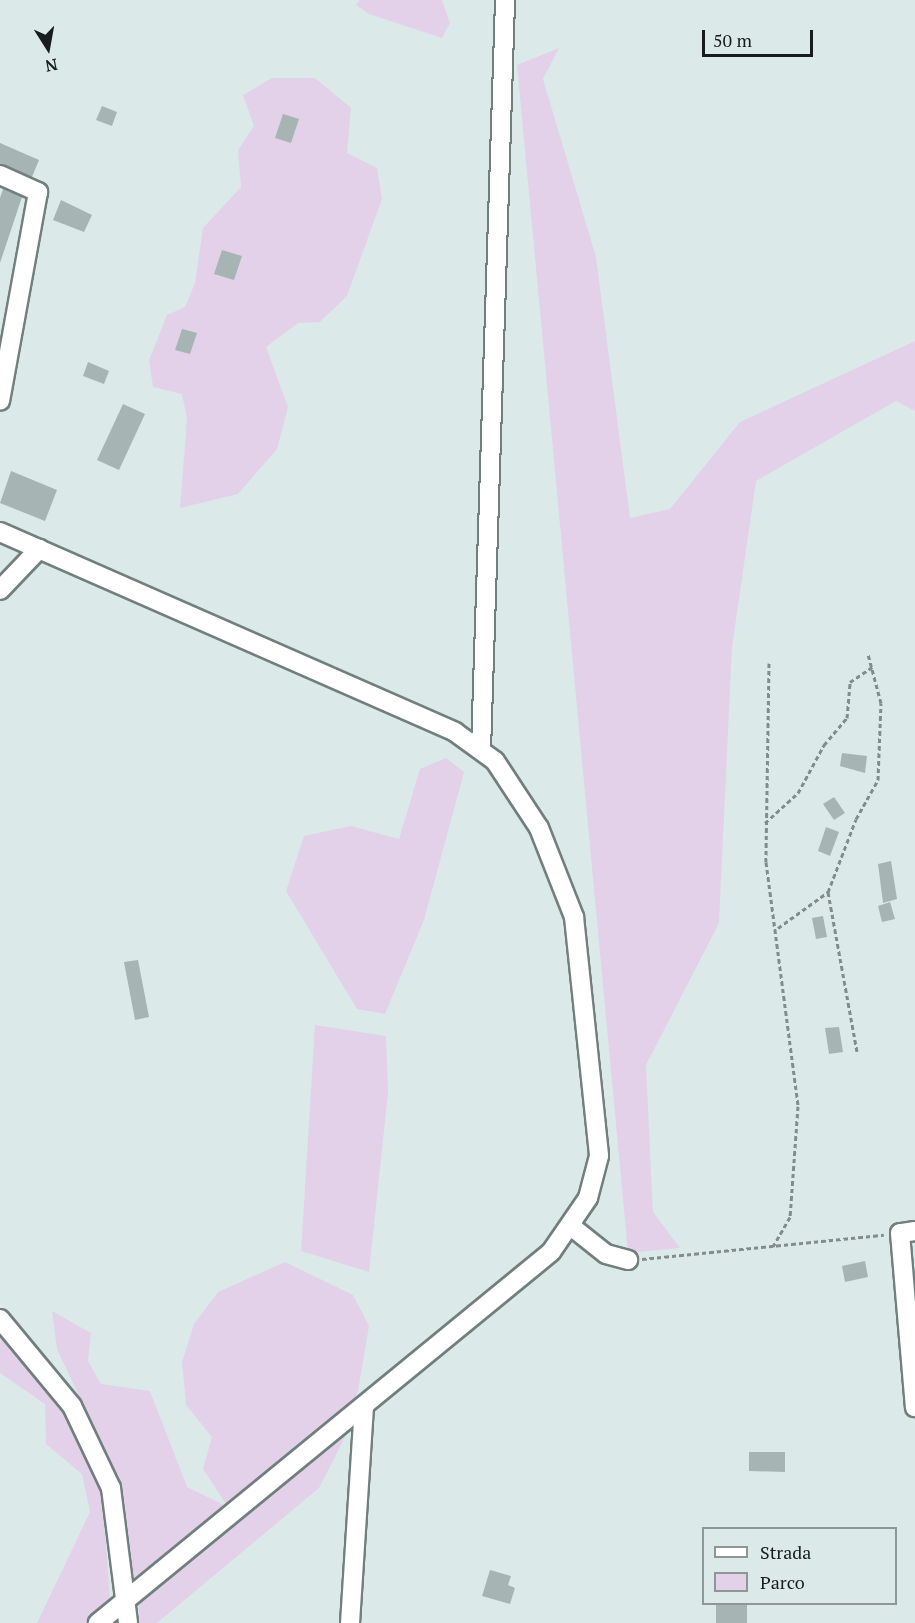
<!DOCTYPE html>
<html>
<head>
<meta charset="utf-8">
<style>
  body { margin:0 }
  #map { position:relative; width:915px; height:1623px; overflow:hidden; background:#dbeae8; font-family:"PT Serif",serif }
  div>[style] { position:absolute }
  .green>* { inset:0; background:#e3d1e9 }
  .building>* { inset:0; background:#a6b5b3 }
  .path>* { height:3px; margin-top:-1.5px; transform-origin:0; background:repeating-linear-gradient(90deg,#828c8b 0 4.5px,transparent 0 7.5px) }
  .roads { filter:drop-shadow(2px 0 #717f7d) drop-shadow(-2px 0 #717f7d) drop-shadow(0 2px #717f7d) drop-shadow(0 -2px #717f7d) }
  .minor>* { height:18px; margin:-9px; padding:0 9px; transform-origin:9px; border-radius:9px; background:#fff }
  span { translate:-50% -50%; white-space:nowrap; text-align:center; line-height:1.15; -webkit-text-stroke:4.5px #dbeae8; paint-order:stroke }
  .legend { position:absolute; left:702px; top:1527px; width:195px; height:78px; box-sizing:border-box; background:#dbeae8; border:2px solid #8d9896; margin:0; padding:8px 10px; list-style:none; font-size:18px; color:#171c1c }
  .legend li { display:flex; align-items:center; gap:12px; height:30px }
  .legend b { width:30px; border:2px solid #8d9896 }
  .north { position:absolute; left:18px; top:18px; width:60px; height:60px; -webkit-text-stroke:4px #dbeae8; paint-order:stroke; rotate:169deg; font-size:16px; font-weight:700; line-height:24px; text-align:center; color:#171c1c }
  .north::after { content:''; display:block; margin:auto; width:21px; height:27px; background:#171c1c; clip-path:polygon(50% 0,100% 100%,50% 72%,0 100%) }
  .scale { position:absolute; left:702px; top:30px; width:111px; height:27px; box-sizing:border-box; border:3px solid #171c1c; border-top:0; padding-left:8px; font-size:18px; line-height:21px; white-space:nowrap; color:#171c1c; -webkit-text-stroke:4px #dbeae8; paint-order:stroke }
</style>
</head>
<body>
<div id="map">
  <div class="green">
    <div style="clip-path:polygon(360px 0,442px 0,450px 23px,442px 38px,369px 14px,356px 5px)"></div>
    <div style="clip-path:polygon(559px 48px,543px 79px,596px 257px,630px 518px,670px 509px,740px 422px,915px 341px,915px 411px,896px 401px,756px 481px,732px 647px,719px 923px,646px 1065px,653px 1212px,680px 1248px,628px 1253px,517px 65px)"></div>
    <div style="clip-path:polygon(272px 78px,315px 78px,351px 108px,347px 153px,377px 168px,382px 199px,347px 296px,320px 322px,298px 323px,266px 347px,288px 407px,277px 449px,238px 494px,180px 508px,187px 419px,182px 394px,153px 387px,149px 360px,167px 315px,185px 307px,195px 283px,203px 228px,241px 187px,238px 150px,254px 126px,243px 95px)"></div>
    <div style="clip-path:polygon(446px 758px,464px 772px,424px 920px,385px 1014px,357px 1009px,286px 891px,304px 836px,351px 826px,399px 839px,420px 769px)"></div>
    <div style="clip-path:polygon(315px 1025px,386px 1036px,388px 1093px,369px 1272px,301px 1251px)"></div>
    <div style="clip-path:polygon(285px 1262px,353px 1295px,369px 1326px,358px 1391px,350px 1408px,139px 1580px,130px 1573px,122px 1488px,57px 1349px,52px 1311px,91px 1333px,88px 1361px,101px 1384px,150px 1391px,187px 1487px,228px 1507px,203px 1469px,212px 1437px,186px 1405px,182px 1362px,194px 1324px,218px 1292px)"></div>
    <div style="clip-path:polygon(0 1320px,65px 1408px,103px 1496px,110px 1602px,84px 1623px,37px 1623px,90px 1512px,82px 1474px,46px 1444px,45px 1404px,0 1373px)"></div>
    <div style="clip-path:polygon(346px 1435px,319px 1488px,157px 1623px,140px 1623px,138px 1602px)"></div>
  </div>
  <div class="building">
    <div style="clip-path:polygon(102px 106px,117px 112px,112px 126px,96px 120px)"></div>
    <div style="clip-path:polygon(283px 114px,299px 119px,291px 143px,275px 138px)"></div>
    <div style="clip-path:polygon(0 143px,39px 160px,32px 177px,0 164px)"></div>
    <div style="clip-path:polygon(3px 189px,22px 197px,0 263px,0 198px)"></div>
    <div style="clip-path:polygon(61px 200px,92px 215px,84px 232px,53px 220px)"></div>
    <div style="clip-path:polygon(222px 250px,242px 256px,234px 280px,214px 274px)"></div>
    <div style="clip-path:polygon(182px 329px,197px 333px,190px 354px,175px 350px)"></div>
    <div style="clip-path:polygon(88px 362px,109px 371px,104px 384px,83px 376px)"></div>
    <div style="clip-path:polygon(123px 404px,145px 414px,119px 470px,97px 460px)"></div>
    <div style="clip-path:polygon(11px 471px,57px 490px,45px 521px,0 503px)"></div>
    <div style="clip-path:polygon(842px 753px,867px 756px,865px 773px,840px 766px)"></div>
    <div style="clip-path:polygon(834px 797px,845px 813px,834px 820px,823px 804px)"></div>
    <div style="clip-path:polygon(826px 827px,839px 832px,830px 856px,818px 851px)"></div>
    <div style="clip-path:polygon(891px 861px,897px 899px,883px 903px,878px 864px)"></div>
    <div style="clip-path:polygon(890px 902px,895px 919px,882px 922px,878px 906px)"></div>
    <div style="clip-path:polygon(823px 916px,827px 937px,816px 939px,812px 918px)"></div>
    <div style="clip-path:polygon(138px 960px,149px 1017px,135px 1020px,124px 962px)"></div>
    <div style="clip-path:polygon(839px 1027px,843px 1052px,829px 1054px,825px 1028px)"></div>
    <div style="clip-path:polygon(865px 1261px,868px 1277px,845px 1282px,842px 1266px)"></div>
    <div style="clip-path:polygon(749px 1452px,785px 1452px,785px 1472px,749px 1471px)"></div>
    <div style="clip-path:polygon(490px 1570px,511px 1576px,508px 1585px,515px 1588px,510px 1604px,482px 1596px)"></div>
    <div style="clip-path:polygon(716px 1604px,747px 1605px,747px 1623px,716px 1623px)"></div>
  </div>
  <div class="path">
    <div style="left:769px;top:663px;width:199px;rotate:90.9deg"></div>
    <div style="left:766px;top:862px;width:246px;rotate:82.5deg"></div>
    <div style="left:798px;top:1106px;width:111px;rotate:94.1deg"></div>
    <div style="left:790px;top:1217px;width:34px;rotate:120deg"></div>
    <div style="left:765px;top:823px;width:45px;rotate:-42.3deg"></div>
    <div style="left:798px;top:793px;width:55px;rotate:-61.6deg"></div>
    <div style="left:824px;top:745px;width:35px;rotate:-50deg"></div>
    <div style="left:847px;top:718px;width:36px;rotate:-85deg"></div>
    <div style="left:850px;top:682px;width:27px;rotate:-34deg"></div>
    <div style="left:828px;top:892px;width:162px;rotate:79.7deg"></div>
    <div style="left:778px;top:928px;width:62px;rotate:-35.8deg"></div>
    <div style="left:828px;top:892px;width:78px;rotate:-69deg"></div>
    <div style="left:856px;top:819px;width:45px;rotate:-60.6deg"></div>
    <div style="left:878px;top:780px;width:77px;rotate:-87.8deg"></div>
    <div style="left:881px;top:703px;width:51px;rotate:-104.9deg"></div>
    <div style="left:642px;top:1259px;width:243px;rotate:-5.7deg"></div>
  </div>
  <div class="roads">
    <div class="minor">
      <div style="left:0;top:175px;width:42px;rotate:24.1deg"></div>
      <div style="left:38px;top:192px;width:212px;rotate:100.3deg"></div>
      <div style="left:0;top:532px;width:497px;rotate:23.7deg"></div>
      <div style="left:455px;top:732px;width:49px;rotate:35.9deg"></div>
      <div style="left:495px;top:761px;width:80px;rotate:56.7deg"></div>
      <div style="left:539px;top:828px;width:96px;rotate:68.5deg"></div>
      <div style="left:574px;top:917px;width:240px;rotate:84deg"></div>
      <div style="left:599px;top:1156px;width:43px;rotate:104.7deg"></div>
      <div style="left:588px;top:1198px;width:65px;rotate:124.4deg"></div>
      <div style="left:551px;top:1252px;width:586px;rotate:140.68deg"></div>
      <div style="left:0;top:590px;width:57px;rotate:-46.4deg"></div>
      <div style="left:481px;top:749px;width:749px;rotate:-88.16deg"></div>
      <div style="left:572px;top:1227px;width:43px;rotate:38.5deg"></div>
      <div style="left:606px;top:1254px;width:23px;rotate:15deg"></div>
      <div style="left:915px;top:1231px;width:15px;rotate:172deg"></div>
      <div style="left:900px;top:1233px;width:175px;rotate:85.1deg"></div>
      <div style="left:0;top:1319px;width:113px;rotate:50.4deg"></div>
      <div style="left:72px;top:1406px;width:91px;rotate:64.6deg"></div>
      <div style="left:111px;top:1488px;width:136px;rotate:82.8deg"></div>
      <div style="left:350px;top:1623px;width:215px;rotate:-86.3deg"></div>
    </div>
  </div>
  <ul class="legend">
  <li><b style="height:8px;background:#fff"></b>Strada</li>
  <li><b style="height:16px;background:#e3d1e9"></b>Parco</li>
  </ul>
  <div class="north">N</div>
  <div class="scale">50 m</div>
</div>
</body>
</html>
